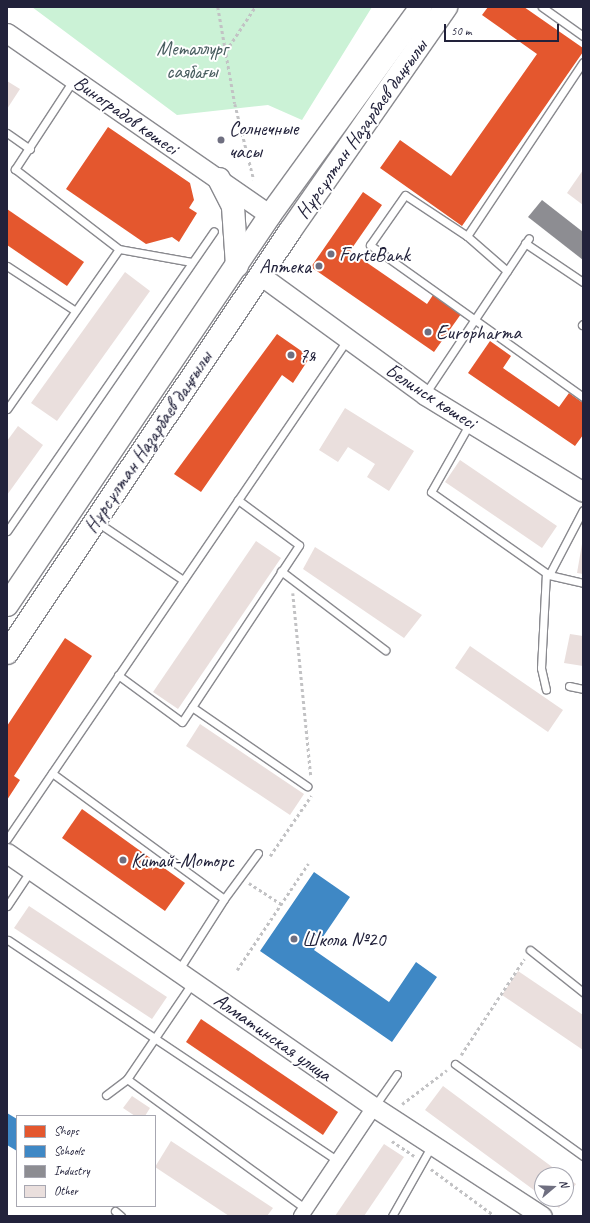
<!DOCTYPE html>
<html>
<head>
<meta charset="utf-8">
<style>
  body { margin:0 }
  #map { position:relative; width:590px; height:1223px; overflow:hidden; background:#fff; font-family:Caveat,sans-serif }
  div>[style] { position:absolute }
  .green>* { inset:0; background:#cbf2d6 }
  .shops>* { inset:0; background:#e4572e }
  .schools>* { inset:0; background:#3f88c5 }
  .industry>* { inset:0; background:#8d8d92 }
  .building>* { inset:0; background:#eadfdd }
  .path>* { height:2.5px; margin-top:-1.25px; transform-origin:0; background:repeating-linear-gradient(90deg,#c2c2c4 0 3px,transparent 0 6px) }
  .roads { filter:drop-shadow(1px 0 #8a8a8f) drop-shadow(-1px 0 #8a8a8f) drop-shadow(0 1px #8a8a8f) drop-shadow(0 -1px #8a8a8f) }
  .lane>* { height:7px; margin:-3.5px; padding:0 3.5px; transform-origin:3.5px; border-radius:3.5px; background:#fff }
  .street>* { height:14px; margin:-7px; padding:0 7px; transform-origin:7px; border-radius:7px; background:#fff }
  .secondary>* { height:19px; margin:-9.5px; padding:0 9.5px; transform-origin:9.5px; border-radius:9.5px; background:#fff }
  .primary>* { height:22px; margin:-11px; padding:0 11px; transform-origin:11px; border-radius:11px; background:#fff }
  .dots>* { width:11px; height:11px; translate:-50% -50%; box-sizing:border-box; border:2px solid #fff; border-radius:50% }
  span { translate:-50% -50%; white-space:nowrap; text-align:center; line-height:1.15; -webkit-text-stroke:4px #fff; paint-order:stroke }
  .park-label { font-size:20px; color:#485d5f }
  .street-label { font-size:20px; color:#22223b }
  .poi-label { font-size:20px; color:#22223b }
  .left { translate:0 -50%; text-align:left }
  .right { translate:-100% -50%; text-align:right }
  .frame { position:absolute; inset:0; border:8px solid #22223b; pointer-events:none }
  .legend { position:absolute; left:16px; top:1115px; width:140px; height:92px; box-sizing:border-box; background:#fff; border:1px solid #a7a7b1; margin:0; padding:5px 7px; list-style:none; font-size:12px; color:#22223b }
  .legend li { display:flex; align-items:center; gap:8px; height:20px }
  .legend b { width:20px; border:1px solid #a7a7b1 }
  .north { position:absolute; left:534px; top:1167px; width:40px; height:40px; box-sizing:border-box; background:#fff; border:1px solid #a7a7b1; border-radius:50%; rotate:71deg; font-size:11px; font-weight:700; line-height:16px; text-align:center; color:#22223b }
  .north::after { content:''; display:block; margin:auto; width:14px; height:18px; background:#6f6f80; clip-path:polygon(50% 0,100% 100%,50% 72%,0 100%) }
  .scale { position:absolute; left:444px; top:24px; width:115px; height:18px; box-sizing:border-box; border:2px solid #22223b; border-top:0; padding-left:5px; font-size:12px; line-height:14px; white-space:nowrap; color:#22223b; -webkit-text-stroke:3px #fff; paint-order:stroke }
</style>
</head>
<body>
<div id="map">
  <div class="green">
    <div style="clip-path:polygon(32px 7px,372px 7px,302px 120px,268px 105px,177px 115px)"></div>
  </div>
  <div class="shops">
    <div style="clip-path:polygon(488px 7px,524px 7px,583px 48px,583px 52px,462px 226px,380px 168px,400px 140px,451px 176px,537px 54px,482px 15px)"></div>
    <div style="clip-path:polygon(108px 127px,190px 183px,194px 200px,189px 208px,197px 213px,179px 242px,172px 237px,146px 244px,66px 189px)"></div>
    <div style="clip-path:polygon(363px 192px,382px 205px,350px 251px,427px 304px,433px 295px,461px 314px,434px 352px,311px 267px)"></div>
    <div style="clip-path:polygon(7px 209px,84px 262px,67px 286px,7px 245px)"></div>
    <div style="clip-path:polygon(277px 334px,310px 357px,293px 383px,282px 375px,201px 492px,174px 474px)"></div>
    <div style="clip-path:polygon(490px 341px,511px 356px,503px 368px,559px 407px,569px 393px,583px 403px,583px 435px,575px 446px,468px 373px)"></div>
    <div style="clip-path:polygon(65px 638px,92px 656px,14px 776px,20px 780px,7px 800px,7px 726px)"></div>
    <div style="clip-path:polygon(82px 809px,185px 883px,165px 911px,62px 838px)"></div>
    <div style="clip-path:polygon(201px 1019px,338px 1112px,323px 1135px,186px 1042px)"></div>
  </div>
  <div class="schools">
    <div style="clip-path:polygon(314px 872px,350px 897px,314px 950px,389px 1002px,416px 962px,437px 977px,392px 1042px,260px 951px)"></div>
    <div style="clip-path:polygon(7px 1113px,17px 1119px,17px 1151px,7px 1145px)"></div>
  </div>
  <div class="industry">
    <div style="clip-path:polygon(542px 200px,583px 232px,583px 260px,528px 217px)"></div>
  </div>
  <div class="building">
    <div style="clip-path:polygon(7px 81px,20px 89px,7px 109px)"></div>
    <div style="clip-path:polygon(583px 170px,583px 205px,567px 193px)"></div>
    <div style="clip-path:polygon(125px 272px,150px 291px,57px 421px,31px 403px)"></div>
    <div style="clip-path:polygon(345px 408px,414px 451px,389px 491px,367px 477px,375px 464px,348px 447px,338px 462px,319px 450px)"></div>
    <div style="clip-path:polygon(18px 426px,43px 445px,7px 495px,7px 441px)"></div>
    <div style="clip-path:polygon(460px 460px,557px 526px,542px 548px,445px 482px)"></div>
    <div style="clip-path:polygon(256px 541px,281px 558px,178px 709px,153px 692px)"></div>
    <div style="clip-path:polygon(582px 544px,583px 544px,583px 574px,577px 573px)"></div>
    <div style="clip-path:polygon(315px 547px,422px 615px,404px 638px,303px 569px)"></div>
    <div style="clip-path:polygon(570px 634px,583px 636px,583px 666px,564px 663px)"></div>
    <div style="clip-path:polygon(470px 646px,563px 710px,548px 732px,455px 668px)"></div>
    <div style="clip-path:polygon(200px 724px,304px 794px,290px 815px,186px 746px)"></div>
    <div style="clip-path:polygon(29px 906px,167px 997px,152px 1019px,14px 928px)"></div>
    <div style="clip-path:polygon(518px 971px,583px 1015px,583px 1050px,502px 995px)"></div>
    <div style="clip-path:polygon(443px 1086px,563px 1175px,542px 1175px,542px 1196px,425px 1110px)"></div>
    <div style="clip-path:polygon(132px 1096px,150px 1108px,145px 1116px,135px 1116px,123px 1108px)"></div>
    <div style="clip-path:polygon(171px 1141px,273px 1208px,267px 1216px,229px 1216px,155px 1167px)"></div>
    <div style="clip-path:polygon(384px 1144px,404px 1157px,364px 1216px,335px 1216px)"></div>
    <div style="clip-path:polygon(566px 1177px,576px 1184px,566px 1198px)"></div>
    <div style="clip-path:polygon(547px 1199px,565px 1199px,559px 1208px)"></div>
  </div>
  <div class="path">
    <div style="left:218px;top:7px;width:98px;rotate:80.1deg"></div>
    <div style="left:235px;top:104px;width:78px;rotate:76deg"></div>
    <div style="left:226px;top:51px;width:53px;rotate:-56.6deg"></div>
    <div style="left:293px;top:593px;width:183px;rotate:84.4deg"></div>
    <div style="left:270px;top:856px;width:73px;rotate:-55.7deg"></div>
    <div style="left:249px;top:883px;width:38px;rotate:33deg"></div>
    <div style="left:237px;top:970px;width:128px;rotate:-56.2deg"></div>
    <div style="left:461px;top:1055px;width:115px;rotate:-56.7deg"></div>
    <div style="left:402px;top:1104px;width:56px;rotate:-37.1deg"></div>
    <div style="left:392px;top:1141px;width:27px;rotate:34deg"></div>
    <div style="left:431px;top:1169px;width:79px;rotate:36.3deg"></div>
  </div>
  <div class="roads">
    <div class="lane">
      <div style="left:542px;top:7px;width:50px;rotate:35.3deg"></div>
      <div style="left:74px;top:79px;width:108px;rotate:123.2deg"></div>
      <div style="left:15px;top:169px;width:131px;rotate:37.6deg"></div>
      <div style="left:7px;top:133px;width:28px;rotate:35deg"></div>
      <div style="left:467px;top:236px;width:74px;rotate:-146.5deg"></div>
      <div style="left:405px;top:195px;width:61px;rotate:125deg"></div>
      <div style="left:370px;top:245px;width:262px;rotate:35.5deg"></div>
      <div style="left:525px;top:243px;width:70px;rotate:33.9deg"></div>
      <div style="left:7px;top:266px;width:80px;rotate:33.3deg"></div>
      <div style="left:507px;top:271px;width:53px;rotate:-138.8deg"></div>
      <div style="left:467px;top:236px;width:209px;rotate:-56.3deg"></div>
      <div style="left:582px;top:325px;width:1px;rotate:-45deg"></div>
      <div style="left:425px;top:394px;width:187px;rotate:-56.3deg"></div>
      <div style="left:7px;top:409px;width:195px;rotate:-55deg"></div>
      <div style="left:119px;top:249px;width:73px;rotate:10.2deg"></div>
      <div style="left:470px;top:423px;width:79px;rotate:119.5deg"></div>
      <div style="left:431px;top:492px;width:144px;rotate:35.1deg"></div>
      <div style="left:549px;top:575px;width:73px;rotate:-62.4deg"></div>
      <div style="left:97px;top:522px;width:104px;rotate:34deg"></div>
      <div style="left:7px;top:531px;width:364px;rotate:-55.4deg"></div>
      <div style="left:281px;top:571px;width:131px;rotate:37.2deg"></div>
      <div style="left:546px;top:573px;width:95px;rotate:93deg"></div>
      <div style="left:541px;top:668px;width:22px;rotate:77deg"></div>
      <div style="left:549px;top:575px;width:35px;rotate:13deg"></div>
      <div style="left:118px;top:675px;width:79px;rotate:36.3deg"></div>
      <div style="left:182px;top:722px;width:212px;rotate:-56.5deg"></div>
      <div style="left:299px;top:545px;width:76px;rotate:-143.6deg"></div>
      <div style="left:569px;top:686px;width:14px;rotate:12deg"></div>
      <div style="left:192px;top:707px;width:140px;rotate:34.5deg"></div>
      <div style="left:52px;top:773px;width:213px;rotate:36.2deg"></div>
      <div style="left:224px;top:899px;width:85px;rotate:122.6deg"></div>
      <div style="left:7px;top:839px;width:604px;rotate:-55.73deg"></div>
      <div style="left:224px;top:899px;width:57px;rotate:-53.5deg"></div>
      <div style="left:7px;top:906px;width:43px;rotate:-56.3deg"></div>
      <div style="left:8px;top:940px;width:397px;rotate:33.8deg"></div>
      <div style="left:530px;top:950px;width:68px;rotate:38.4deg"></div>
      <div style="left:455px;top:1064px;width:158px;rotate:35.7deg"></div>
      <div style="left:127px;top:1079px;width:221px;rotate:36deg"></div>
      <div style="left:106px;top:1095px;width:26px;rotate:-37deg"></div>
      <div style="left:127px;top:1079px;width:117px;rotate:-55.8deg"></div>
      <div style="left:374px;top:1107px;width:40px;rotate:-55.1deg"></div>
      <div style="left:115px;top:1211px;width:8px;rotate:40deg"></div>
      <div style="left:392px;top:1216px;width:81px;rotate:-60.6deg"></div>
    </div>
    <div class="street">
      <div style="left:301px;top:1216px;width:131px;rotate:-56.2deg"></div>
    </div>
    <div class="secondary">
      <div style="left:7px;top:33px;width:320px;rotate:34.7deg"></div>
      <div style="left:260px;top:275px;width:204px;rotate:36deg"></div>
      <div style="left:425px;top:395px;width:185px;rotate:31.5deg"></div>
      <div style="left:7px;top:853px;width:446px;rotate:34.7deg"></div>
      <div style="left:374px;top:1107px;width:200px;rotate:33deg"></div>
    </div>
    <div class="primary">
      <div style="left:219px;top:179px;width:31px;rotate:63deg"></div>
      <div style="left:233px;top:207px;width:59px;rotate:86.1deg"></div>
      <div style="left:7px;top:605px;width:470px;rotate:-56deg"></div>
      <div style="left:270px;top:215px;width:257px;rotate:-54deg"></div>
      <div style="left:7px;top:653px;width:508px;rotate:-56.15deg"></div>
      <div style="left:290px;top:231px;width:273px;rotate:-55.1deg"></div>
    </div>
  </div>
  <div class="dots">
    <div style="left:221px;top:140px;background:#6f6f80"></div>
    <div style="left:331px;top:254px;background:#6f6f80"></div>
    <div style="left:319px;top:266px;background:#6f6f80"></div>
    <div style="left:428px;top:332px;background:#6f6f80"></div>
    <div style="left:291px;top:355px;background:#6f6f80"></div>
    <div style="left:123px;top:860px;background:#6f6f80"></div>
    <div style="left:294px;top:939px;background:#6f6f80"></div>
  </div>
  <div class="park-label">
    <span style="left:192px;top:60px">Металлург<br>саябағы</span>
  </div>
  <div class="street-label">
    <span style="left:126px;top:115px;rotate:35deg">Виноградов көшесі</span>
    <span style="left:361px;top:129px;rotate:-55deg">Нұрсұлтан Назарбаев даңғылы</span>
    <span style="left:431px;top:396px;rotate:33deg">Белинск көшесі</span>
    <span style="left:148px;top:442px;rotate:-56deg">Нұрсұлтан Назарбаев даңғылы</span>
    <span style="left:273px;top:1037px;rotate:35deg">Алматинская улица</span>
  </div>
  <div class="poi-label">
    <span class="left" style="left:229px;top:140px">Солнечные<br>часы</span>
    <span class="left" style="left:339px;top:254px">ForteBank</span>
    <span class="right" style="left:311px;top:266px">Аптека</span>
    <span class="left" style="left:436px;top:332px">Europharma</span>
    <span class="left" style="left:299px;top:355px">7я</span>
    <span class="left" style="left:131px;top:860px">Китай-Моторс</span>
    <span class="left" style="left:302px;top:939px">Школа №20</span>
  </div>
  <div class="frame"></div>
  <ul class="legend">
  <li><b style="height:11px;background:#e4572e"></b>Shops</li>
  <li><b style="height:11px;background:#3f88c5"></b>Schools</li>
  <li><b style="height:11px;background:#8d8d92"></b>Industry</li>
  <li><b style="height:11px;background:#eadfdd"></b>Other</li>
  </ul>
  <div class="north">N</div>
  <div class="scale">50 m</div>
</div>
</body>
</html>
